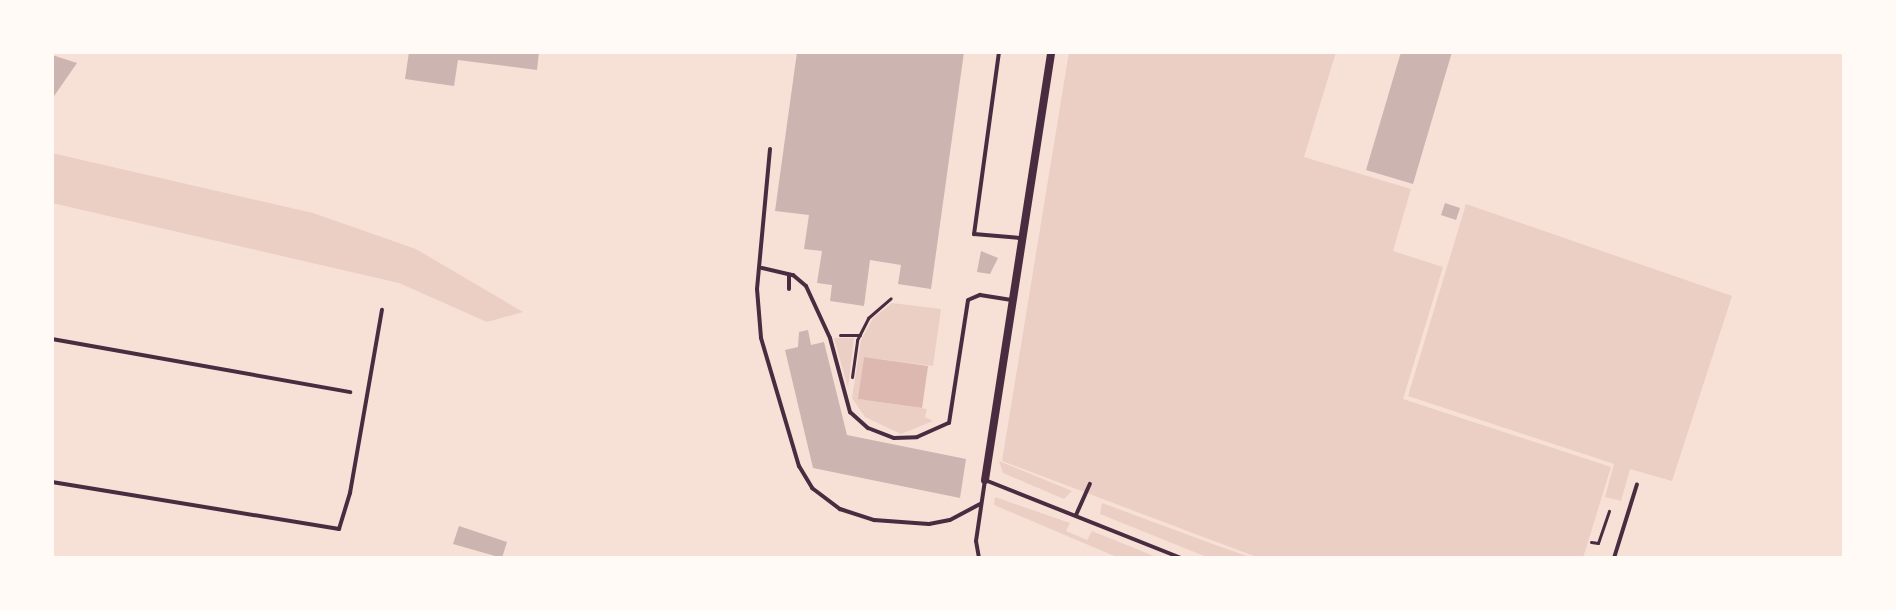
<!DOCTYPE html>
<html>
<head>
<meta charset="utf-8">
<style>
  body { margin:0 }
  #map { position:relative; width:1896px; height:610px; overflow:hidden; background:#f7e1d7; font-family:"Source Sans 3",sans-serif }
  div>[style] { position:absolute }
  .green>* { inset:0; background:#ebcfc5 }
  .water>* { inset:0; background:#dcb8b0 }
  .building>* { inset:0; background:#ccb4b1 }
  .path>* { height:3px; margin:-1.5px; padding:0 1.5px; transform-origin:1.5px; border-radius:1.5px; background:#4a2c40 }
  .service>* { height:4px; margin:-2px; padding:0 2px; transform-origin:2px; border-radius:2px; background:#4a2c40 }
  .minor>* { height:8px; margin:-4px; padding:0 4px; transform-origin:4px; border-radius:4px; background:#4a2c40 }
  span { translate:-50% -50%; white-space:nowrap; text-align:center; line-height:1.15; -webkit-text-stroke:6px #fffaf5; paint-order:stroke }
  .frame { position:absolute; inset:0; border:54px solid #fffaf5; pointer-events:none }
</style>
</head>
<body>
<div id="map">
  <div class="green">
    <div style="clip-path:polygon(1069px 52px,1336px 52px,1304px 157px,1411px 189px,1393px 251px,1443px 267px,1403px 399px,1611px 467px,1583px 558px,1259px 558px,1002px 461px)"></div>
    <div style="clip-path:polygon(52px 153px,313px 213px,416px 249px,523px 312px,487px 322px,399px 283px,52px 203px)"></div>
    <div style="clip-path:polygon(1466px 204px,1732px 296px,1672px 481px,1630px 469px,1621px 501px,1605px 497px,1614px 464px,1408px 396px)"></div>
    <div style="clip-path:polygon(892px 303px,941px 309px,933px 366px,864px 357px,859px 399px,927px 409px,925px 417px,933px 421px,901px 434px,865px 417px,852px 398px,861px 340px,873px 318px)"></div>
    <div style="clip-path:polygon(834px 338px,854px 338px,848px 388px)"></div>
    <div style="clip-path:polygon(999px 461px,1072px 491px,1064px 499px,1003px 473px)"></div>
    <div style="clip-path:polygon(995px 497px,1070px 523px,1066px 531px,1087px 540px,1092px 531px,1159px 558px,1119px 558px,994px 505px)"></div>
    <div style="clip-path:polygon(1102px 503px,1210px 543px,1253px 558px,1209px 558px,1100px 514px)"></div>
  </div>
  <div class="water">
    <div style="clip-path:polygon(864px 357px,928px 366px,922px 408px,858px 399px)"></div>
  </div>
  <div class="building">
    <div style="clip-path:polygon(409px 52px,539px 52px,537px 70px,458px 60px,454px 86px,405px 79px)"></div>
    <div style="clip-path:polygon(797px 52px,964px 52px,931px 289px,898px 284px,901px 265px,870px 260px,864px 306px,830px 301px,832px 285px,817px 283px,822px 251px,804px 249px,809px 215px,775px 211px)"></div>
    <div style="clip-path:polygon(1401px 52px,1452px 52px,1413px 184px,1366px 170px)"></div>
    <div style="clip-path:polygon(52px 55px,77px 63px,52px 99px)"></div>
    <div style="clip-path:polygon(1445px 203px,1460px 208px,1456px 220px,1441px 215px)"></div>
    <div style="clip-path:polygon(981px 251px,998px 258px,990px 274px,977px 272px)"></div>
    <div style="clip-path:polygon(808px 330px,811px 345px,824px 342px,847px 435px,966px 459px,960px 498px,813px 468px,785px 350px,798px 347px,799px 332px)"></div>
    <div style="clip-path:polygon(459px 526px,507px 542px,502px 558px,453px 544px)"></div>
  </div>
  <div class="path">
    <div style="left:840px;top:335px;width:20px"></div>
    <div style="left:852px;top:377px;width:37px;rotate:-82deg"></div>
    <div style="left:857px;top:340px;width:25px;rotate:-63deg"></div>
    <div style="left:868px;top:318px;width:30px;rotate:-41deg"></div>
    <div style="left:1591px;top:542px;width:7px;rotate:8deg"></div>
    <div style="left:1598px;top:543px;width:34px;rotate:-71deg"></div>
  </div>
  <div class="service">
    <div style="left:999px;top:52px;width:184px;rotate:97.8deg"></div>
    <div style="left:974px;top:234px;width:46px;rotate:5deg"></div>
    <div style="left:770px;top:149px;width:141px;rotate:95.3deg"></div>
    <div style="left:757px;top:289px;width:49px;rotate:85.3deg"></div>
    <div style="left:761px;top:338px;width:134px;rotate:73.5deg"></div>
    <div style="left:799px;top:466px;width:26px;rotate:59deg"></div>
    <div style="left:812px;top:488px;width:35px;rotate:37deg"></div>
    <div style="left:840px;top:509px;width:36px;rotate:18deg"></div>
    <div style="left:874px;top:520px;width:55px;rotate:4.2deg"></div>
    <div style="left:929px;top:524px;width:21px;rotate:-11deg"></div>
    <div style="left:950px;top:520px;width:34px;rotate:-28deg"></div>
    <div style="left:762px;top:268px;width:32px;rotate:13deg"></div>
    <div style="left:793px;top:275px;width:17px;rotate:40deg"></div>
    <div style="left:806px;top:286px;width:57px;rotate:65.2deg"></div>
    <div style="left:830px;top:338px;width:77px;rotate:74.9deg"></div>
    <div style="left:850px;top:412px;width:24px;rotate:42deg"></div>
    <div style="left:868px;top:428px;width:28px;rotate:21deg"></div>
    <div style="left:894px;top:438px;width:23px;rotate:-2deg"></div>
    <div style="left:917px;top:437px;width:35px;rotate:-24deg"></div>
    <div style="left:949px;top:423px;width:124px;rotate:-81.2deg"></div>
    <div style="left:968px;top:300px;width:13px;rotate:-23deg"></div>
    <div style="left:980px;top:295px;width:32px;rotate:9deg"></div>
    <div style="left:789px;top:289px;width:14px;rotate:-90deg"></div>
    <div style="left:52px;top:339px;width:303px;rotate:10.1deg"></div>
    <div style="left:52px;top:482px;width:291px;rotate:9.3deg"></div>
    <div style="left:339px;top:529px;width:38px;rotate:-73deg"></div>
    <div style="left:350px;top:493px;width:186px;rotate:-80.1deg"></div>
    <div style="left:1076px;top:515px;width:34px;rotate:-66deg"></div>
    <div style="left:979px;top:558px;width:17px;rotate:-100deg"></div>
    <div style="left:976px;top:541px;width:62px;rotate:-81.6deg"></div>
    <div style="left:985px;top:480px;width:211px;rotate:21.7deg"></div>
    <div style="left:1614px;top:558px;width:77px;rotate:-72.7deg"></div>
  </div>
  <div class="minor">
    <div style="left:985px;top:480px;width:433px;rotate:-81.2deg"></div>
  </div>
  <div class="frame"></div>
</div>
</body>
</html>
